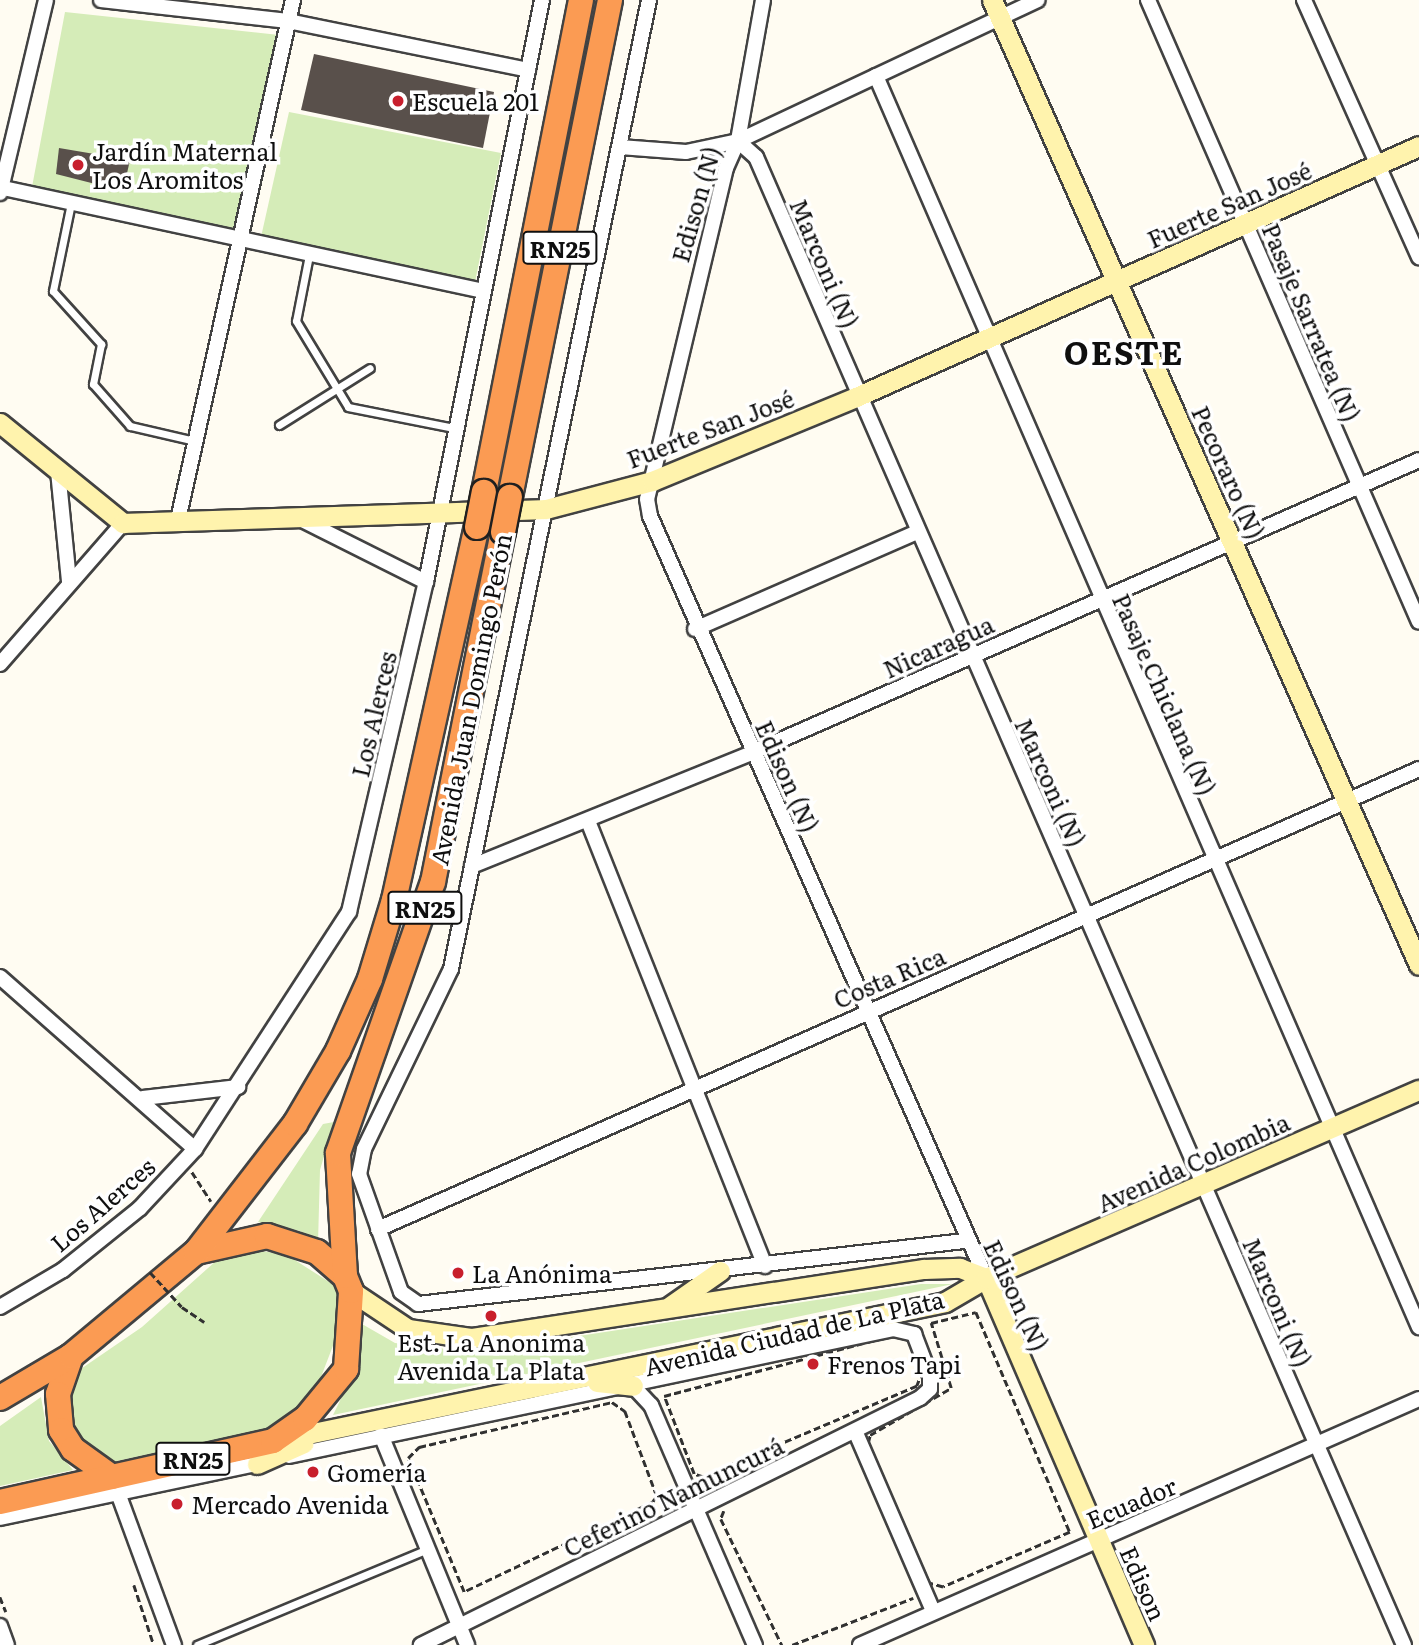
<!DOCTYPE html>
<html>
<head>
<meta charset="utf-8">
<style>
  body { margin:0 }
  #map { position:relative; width:1419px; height:1645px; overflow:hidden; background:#fffcf2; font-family:Literata,serif }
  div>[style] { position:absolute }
  .green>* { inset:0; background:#d5ecb8 }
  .building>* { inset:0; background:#59504b }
  .path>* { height:2.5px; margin-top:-1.25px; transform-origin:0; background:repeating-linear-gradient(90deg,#313131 0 7px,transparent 0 10.5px) }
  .roads { filter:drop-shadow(2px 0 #424242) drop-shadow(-2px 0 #424242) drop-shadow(0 2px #424242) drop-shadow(0 -2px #424242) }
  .lane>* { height:7px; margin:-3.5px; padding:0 3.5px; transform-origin:3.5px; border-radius:3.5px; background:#fff }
  .street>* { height:14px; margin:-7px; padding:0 7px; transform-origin:7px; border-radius:7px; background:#fff }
  .secondary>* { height:19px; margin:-9.5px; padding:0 9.5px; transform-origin:9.5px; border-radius:9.5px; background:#fff3ad }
  .highway>* { height:24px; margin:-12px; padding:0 12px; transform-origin:12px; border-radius:12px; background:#fb9b53 }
  .path-bridge>* { height:2.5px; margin-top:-1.25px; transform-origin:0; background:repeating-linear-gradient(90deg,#313131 0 7px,transparent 0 10.5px) }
  .bridges { filter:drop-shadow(2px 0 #202020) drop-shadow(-2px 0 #202020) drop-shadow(0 2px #202020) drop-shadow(0 -2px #202020) }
  .highway-bridge>* { height:24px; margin:-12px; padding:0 12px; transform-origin:12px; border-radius:12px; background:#fb9b53 }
  .dots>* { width:19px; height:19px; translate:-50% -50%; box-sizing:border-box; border:4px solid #fff; border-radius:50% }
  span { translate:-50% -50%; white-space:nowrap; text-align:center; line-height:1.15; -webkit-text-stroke:7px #fff; paint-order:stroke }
  .shield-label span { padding:2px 5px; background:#fff; border:2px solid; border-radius:5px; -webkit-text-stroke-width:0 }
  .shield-label { font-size:23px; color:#0f0f0f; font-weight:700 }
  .poi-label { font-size:24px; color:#0f0f0f }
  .left { translate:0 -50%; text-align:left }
  .street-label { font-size:24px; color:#0f0f0f }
  .district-label { font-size:32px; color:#0f0f0f; font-weight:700; letter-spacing:2px }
</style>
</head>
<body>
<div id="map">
  <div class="green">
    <div style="clip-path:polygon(65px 12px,279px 35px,239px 231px,32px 187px)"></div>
    <div style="clip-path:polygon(289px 112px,501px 153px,475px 282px,261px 237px)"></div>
    <div style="clip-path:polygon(334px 1122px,320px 1170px,318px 1243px,300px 1231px,258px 1222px,323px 1124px)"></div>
    <div style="clip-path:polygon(249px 1249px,287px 1255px,337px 1287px,339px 1330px,316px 1390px,280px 1426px,108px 1463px,70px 1433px,72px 1375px,142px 1327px,226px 1252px)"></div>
    <div style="clip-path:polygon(921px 1284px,953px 1284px,333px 1415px,359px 1362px,362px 1324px,395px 1343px,473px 1352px)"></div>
    <div style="clip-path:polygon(41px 1397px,49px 1441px,73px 1470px,0 1486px,0 1426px)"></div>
  </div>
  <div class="building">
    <div style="clip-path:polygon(314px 54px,494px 92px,483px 148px,301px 110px)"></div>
    <div style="clip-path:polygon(59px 148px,130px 160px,123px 191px,56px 174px)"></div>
  </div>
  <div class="path">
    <div style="left:192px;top:1172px;width:35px;rotate:57deg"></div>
    <div style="left:182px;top:1307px;width:27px;rotate:34deg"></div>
    <div style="left:976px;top:1312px;width:239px;rotate:66.9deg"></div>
    <div style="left:1070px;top:1532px;width:138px;rotate:156.6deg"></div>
    <div style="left:943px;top:1587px;width:15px;rotate:-164deg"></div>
    <div style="left:929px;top:1583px;width:153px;rotate:-113.5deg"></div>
    <div style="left:868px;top:1443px;width:8px;rotate:-76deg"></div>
    <div style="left:870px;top:1435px;width:94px;rotate:-30.1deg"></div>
    <div style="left:951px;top:1388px;width:68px;rotate:-107.1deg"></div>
    <div style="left:931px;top:1323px;width:46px;rotate:-13.7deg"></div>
    <div style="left:900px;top:1333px;width:13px;rotate:29deg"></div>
    <div style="left:911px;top:1339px;width:34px;rotate:69deg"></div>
    <div style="left:923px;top:1371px;width:16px;rotate:112deg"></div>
    <div style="left:917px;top:1386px;width:233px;rotate:157deg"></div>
    <div style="left:703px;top:1477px;width:9px;rotate:-162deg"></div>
    <div style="left:694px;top:1474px;width:84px;rotate:-111deg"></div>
    <div style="left:664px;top:1396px;width:244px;rotate:-14.9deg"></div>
    <div style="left:612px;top:1402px;width:16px;rotate:35deg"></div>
    <div style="left:625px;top:1411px;width:91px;rotate:69.4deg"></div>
    <div style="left:657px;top:1496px;width:7px;rotate:124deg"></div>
    <div style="left:653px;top:1502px;width:209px;rotate:154.5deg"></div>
    <div style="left:464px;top:1592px;width:145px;rotate:-112.7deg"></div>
    <div style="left:408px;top:1458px;width:16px;rotate:-45deg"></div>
    <div style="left:419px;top:1447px;width:198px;rotate:-13.1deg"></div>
    <div style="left:724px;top:1511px;width:9px;rotate:111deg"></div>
    <div style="left:721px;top:1519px;width:140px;rotate:64.2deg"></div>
    <div style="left:134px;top:1585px;width:63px;rotate:71.6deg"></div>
    <div style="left:0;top:1597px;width:16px;rotate:68deg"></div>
    <div style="left:792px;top:1645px;width:130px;rotate:-21.2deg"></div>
  </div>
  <div class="roads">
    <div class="lane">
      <div style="left:71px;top:203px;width:90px;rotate:101.6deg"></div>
      <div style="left:53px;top:291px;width:72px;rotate:47.8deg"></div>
      <div style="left:101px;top:344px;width:41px;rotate:101.3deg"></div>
      <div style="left:93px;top:384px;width:56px;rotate:48.6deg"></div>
      <div style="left:130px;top:426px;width:67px;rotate:13deg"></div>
      <div style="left:309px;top:255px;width:67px;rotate:101.1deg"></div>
      <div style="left:296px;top:321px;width:100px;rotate:58.8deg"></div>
      <div style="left:348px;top:407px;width:108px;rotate:11.2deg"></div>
      <div style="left:279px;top:425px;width:107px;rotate:-32.1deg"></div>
      <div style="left:197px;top:1645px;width:247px;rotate:-22.6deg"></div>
    </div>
    <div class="street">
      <div style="left:101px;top:0;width:188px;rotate:6.4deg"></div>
      <div style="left:288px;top:21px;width:245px;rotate:11.5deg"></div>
      <div style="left:649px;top:0;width:989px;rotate:101.55deg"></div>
      <div style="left:451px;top:969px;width:200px;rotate:115.8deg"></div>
      <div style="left:364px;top:1149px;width:25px;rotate:101deg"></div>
      <div style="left:359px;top:1174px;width:125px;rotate:70.4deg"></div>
      <div style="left:401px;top:1292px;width:21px;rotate:35deg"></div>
      <div style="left:418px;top:1304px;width:550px;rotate:-6.58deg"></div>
      <div style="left:763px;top:0;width:143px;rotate:100.1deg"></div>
      <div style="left:738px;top:141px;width:30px;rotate:114deg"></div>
      <div style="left:726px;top:168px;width:340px;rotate:103.4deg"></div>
      <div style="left:647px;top:499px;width:17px;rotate:80deg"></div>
      <div style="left:650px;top:516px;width:833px;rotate:66.21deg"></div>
      <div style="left:1148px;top:0;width:678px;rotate:66.46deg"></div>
      <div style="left:1304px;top:0;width:282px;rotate:65.9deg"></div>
      <div style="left:876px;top:76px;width:1364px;rotate:66.54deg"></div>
      <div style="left:738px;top:141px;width:24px;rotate:42deg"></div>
      <div style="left:756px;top:157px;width:1623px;rotate:66.47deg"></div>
      <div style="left:620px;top:147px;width:66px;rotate:4.3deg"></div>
      <div style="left:686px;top:152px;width:53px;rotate:-11.9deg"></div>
      <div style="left:738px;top:141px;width:331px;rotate:-25.2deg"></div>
      <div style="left:3px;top:188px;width:491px;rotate:12.1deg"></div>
      <div style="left:0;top:193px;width:198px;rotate:-76.6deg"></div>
      <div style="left:58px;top:471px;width:112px;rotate:84.3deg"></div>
      <div style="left:300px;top:519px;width:141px;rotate:26.6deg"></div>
      <div style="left:178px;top:520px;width:533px;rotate:-77.53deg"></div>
      <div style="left:695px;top:629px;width:242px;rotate:-23.6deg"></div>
      <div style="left:0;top:664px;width:187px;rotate:-48.9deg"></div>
      <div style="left:588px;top:821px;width:479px;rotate:68.3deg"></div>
      <div style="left:472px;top:866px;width:301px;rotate:-22deg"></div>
      <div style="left:751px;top:753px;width:729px;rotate:-23.68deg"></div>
      <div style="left:0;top:977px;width:260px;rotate:41.4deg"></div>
      <div style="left:143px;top:1098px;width:96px;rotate:-6.6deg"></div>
      <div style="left:378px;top:1229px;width:1138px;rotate:-23.84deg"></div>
      <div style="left:0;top:1307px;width:73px;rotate:-30.4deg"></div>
      <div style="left:63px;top:1270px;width:99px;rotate:-38.8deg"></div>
      <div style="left:140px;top:1208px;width:81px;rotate:-47deg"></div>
      <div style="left:195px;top:1149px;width:283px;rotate:-57deg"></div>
      <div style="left:349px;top:912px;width:339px;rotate:-76.9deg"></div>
      <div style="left:426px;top:582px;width:593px;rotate:-78.73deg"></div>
      <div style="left:633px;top:1386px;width:26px;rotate:47deg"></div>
      <div style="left:651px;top:1405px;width:262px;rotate:66.6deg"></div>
      <div style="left:856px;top:1433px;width:194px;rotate:66.6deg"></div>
      <div style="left:381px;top:1435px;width:227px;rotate:67.7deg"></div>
      <div style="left:289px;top:1456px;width:617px;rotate:-11.87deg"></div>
      <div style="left:893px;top:1329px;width:22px;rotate:13deg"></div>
      <div style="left:914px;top:1334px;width:45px;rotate:69.1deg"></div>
      <div style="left:930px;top:1376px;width:13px;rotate:90deg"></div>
      <div style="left:930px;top:1389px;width:13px;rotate:138deg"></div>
      <div style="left:920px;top:1398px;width:557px;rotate:153.67deg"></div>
      <div style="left:118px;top:1493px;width:162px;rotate:69.8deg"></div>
      <div style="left:0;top:1518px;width:272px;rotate:-11.9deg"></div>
      <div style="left:0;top:1626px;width:20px;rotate:70deg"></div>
      <div style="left:860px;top:1645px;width:611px;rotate:-23.75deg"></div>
    </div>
    <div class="secondary">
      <div style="left:992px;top:0;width:1055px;rotate:66.13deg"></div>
      <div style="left:0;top:423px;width:159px;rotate:39.1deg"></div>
      <div style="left:123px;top:523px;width:423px;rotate:-1.9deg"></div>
      <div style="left:546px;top:509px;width:110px;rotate:-14.8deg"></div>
      <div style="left:652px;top:481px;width:221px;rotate:-22.4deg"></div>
      <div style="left:856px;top:397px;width:616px;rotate:-24.03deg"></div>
      <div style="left:986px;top:1278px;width:400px;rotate:66.7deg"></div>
      <div style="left:351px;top:1291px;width:69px;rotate:33.7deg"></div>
      <div style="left:408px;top:1329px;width:65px;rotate:8deg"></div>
      <div style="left:472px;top:1338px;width:457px;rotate:-8.7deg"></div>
      <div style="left:924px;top:1269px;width:36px;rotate:-2deg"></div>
      <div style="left:960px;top:1268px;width:28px;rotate:21deg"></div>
      <div style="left:670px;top:1306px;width:61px;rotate:-35deg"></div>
      <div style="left:597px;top:1382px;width:36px;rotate:6deg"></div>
      <div style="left:274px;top:1441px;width:685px;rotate:-11.7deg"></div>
      <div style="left:945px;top:1302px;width:48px;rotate:-30.3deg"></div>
      <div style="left:986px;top:1278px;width:472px;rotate:-23.5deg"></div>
      <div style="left:257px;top:1464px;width:51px;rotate:-24.1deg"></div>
    </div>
    <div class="highway">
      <div style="left:484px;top:492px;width:501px;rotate:-78.85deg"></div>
      <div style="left:510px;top:497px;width:507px;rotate:-78.62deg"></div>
      <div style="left:196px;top:1252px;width:73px;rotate:-12.7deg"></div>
      <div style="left:267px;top:1236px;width:52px;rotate:17.7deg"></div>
      <div style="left:317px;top:1252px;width:37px;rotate:41deg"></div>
      <div style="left:71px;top:1356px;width:40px;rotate:108.9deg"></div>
      <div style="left:58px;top:1394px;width:36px;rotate:85deg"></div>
      <div style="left:61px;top:1430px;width:22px;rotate:58deg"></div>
      <div style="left:73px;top:1449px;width:48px;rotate:35.7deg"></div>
      <div style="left:0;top:1398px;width:82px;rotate:-30.6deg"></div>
      <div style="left:71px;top:1356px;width:163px;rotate:-39.8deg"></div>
      <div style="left:196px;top:1252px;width:162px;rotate:-52.3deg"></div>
      <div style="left:295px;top:1124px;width:85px;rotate:-59.5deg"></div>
      <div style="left:338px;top:1051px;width:79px;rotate:-66deg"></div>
      <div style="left:370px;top:979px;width:83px;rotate:-73.1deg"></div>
      <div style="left:394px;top:900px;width:382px;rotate:-77.5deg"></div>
      <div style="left:0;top:1502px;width:280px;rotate:-12.6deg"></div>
      <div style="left:273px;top:1441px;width:39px;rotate:-35deg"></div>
      <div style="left:305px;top:1419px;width:65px;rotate:-50.6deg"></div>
      <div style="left:346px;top:1369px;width:78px;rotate:-86.3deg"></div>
      <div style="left:351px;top:1291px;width:16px;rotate:-112deg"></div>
      <div style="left:345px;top:1276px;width:123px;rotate:-93.3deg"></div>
      <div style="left:338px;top:1153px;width:287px;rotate:-70.7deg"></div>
      <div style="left:433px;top:882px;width:357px;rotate:-78.7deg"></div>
    </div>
  </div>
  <div class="path-bridge">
    <div style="left:150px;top:1272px;width:47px;rotate:47.6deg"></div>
  </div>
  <div class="bridges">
    <div class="highway-bridge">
      <div style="left:477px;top:527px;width:36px;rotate:-79deg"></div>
      <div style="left:503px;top:532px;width:36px;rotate:-79deg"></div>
    </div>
  </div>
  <div class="dots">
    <div style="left:398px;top:101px;background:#c81f2d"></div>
    <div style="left:78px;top:165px;background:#c81f2d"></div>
    <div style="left:458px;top:1273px;background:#c81f2d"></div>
    <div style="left:491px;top:1316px;background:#c81f2d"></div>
    <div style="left:813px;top:1364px;background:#c81f2d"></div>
    <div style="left:313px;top:1472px;background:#c81f2d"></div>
    <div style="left:177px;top:1504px;background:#c81f2d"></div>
  </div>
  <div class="shield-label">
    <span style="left:560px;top:248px">RN25</span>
    <span style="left:425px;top:908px">RN25</span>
    <span style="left:193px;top:1459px">RN25</span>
  </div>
  <div class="poi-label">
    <span class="left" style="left:412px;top:101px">Escuela 201</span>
    <span class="left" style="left:92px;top:165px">Jardín Maternal<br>Los Aromitos</span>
    <span class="left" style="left:472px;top:1273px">La Anónima</span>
    <span style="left:491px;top:1356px">Est. La Anonima<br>Avenida La Plata</span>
    <span class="left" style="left:827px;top:1364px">Frenos Tapi</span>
    <span class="left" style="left:327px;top:1472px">Gomería</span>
    <span class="left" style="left:191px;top:1504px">Mercado Avenida</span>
  </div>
  <div class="street-label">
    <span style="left:695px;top:204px;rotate:-74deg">Edison (N)</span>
    <span style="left:1229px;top:204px;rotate:-24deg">Fuerte San José</span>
    <span style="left:825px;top:263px;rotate:67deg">Marconi (N)</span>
    <span style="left:1312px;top:322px;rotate:67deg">Pasaje Sarratea (N)</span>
    <span style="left:710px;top:428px;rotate:-21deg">Fuerte San José</span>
    <span style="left:1229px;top:472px;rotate:66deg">Pecoraro (N)</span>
    <span style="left:938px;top:646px;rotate:-24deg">Nicaragua</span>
    <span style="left:1165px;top:694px;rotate:66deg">Pasaje Chiclana (N)</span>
    <span style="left:470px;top:699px;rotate:-79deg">Avenida Juan Domingo Perón</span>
    <span style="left:373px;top:714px;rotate:-77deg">Los Alerces</span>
    <span style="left:788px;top:776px;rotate:66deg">Edison (N)</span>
    <span style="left:1051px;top:782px;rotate:66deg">Marconi (N)</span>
    <span style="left:889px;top:977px;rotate:-23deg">Costa Rica</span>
    <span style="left:1193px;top:1162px;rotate:-24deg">Avenida Colombia</span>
    <span style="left:102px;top:1204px;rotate:-41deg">Los Alerces</span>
    <span style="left:1017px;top:1295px;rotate:65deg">Edison (N)</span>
    <span style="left:1278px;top:1302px;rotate:67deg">Marconi (N)</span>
    <span style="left:794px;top:1332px;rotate:-13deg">Avenida Ciudad de La Plata</span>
    <span style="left:673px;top:1496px;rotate:-26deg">Ceferino Namuncurá</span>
    <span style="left:1131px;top:1502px;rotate:-23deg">Ecuador</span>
    <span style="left:1144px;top:1583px;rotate:66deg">Edison</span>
  </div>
  <div class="district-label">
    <span style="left:1124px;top:351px">OESTE</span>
  </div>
</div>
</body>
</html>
